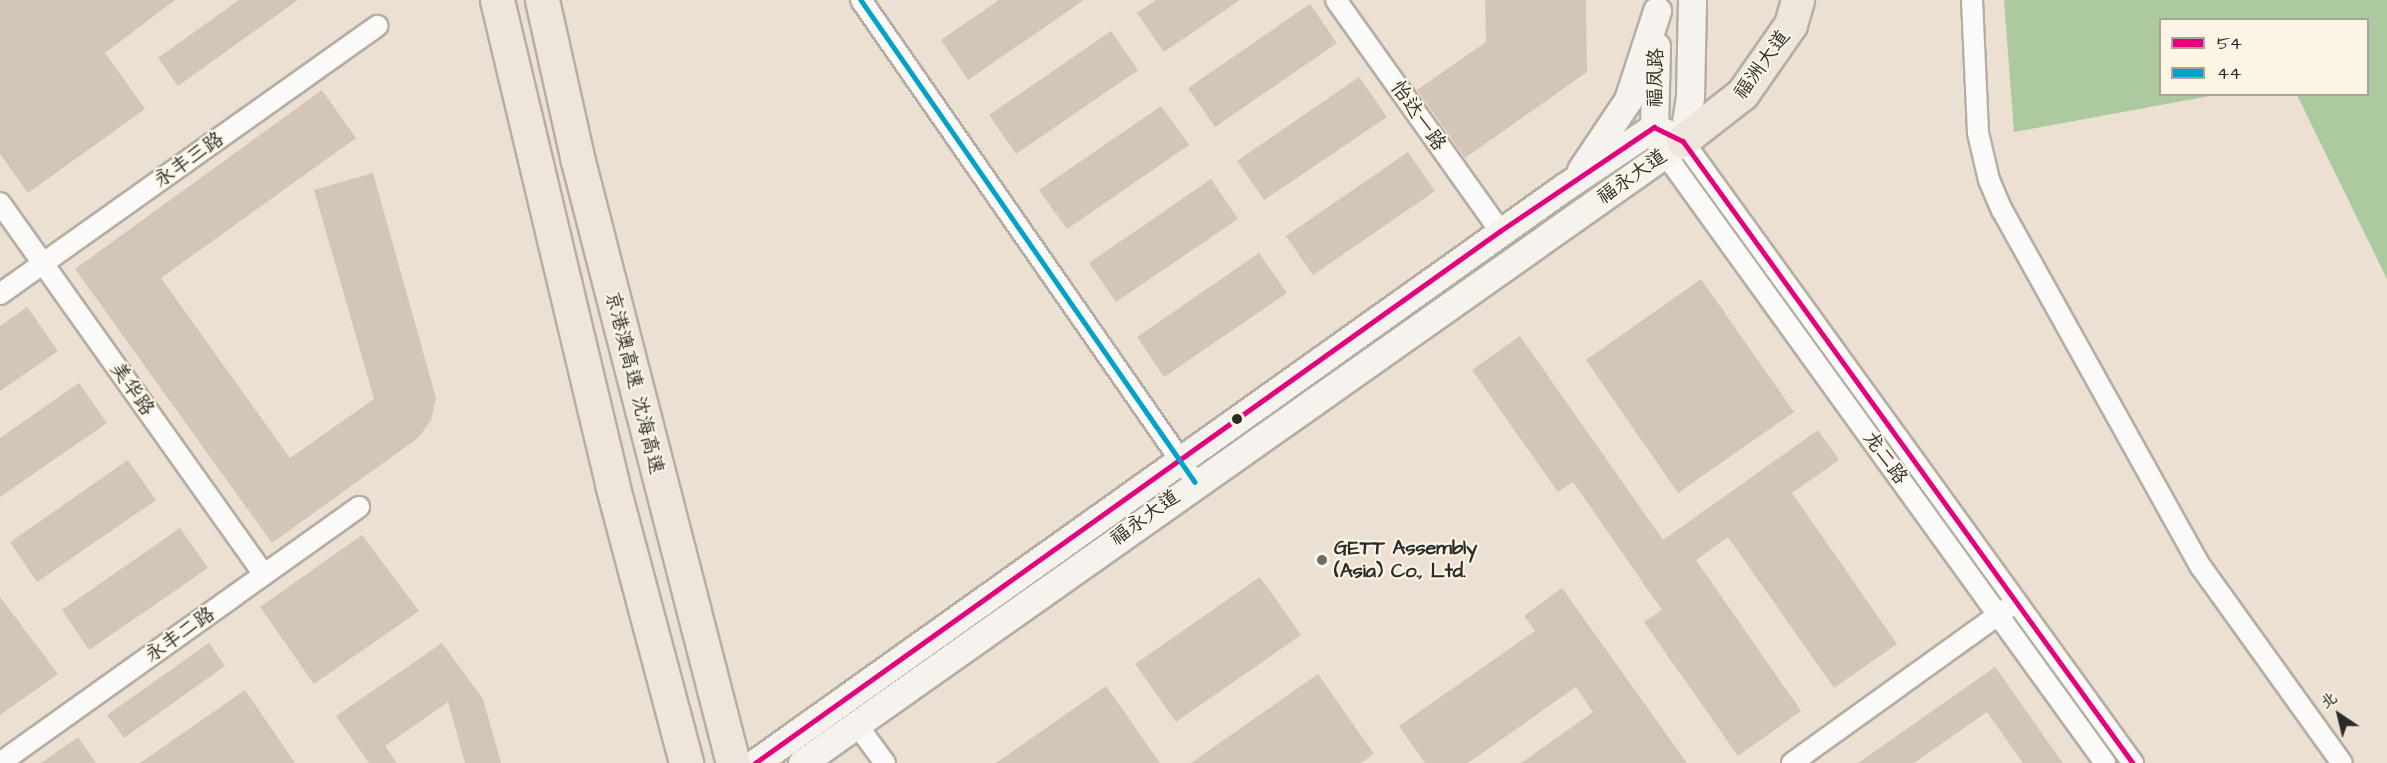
<!DOCTYPE html>
<html>
<head>
<meta charset="utf-8">
<style>
  body { margin:0 }
  #map { position:relative; width:2387px; height:763px; overflow:hidden; background:#ebe0d1; font-family:"Architects Daughter","LXGW WenKai TC",sans-serif }
  div>[style] { position:absolute }
  .forest>* { inset:0; background:#acc9a0 }
  .building>* { inset:0; background:#d3c6b7 }
  .roads { filter:drop-shadow(2px 0 #b5aea4) drop-shadow(-2px 0 #b5aea4) drop-shadow(0 2px #b5aea4) drop-shadow(0 -2px #b5aea4) }
  .minor>* { height:20px; margin:-10px; padding:0 10px; transform-origin:10px; border-radius:10px; background:#fcfaf8 }
  .secondary>* { height:27px; margin:-13.5px; padding:0 13.5px; transform-origin:13.5px; border-radius:13.5px; background:#f6f2ee }
  .primary>* { height:32px; margin:-16px; padding:0 16px; transform-origin:16px; border-radius:16px; background:#eee5dd }
  .motorway>* { height:33px; margin:-16.5px; padding:0 16.5px; transform-origin:16.5px; border-radius:16.5px; background:#eee5dd }
  .bus-1>* { height:4.5px; margin:-2.25px; padding:0 2.25px; transform-origin:2.25px; border-radius:2.25px; background:#e5007d }
  .bus-2>* { height:4.5px; margin:-2.25px; padding:0 2.25px; transform-origin:2.25px; border-radius:2.25px; background:#02a3c6 }
  .dots>* { width:16px; height:16px; translate:-50% -50%; box-sizing:border-box; border:3px solid #fcf5e5; border-radius:50% }
  span { translate:-50% -50%; white-space:nowrap; text-align:center; line-height:1.15; -webkit-text-stroke:4.5px #fcf5e5; paint-order:stroke }
  .street-label { font-size:20px; color:#2b2b2b }
  .poi-label { font-size:20px; color:#2b2b2b; font-weight:700 }
  .left { translate:0 -50%; text-align:left }
  .legend { position:absolute; left:2159px; top:18px; width:210px; height:78px; box-sizing:border-box; background:#fcf5e5; border:2px solid #a8a49b; margin:0; padding:8px 10px; list-style:none; font-size:18px; color:#2b2b2b }
  .legend li { display:flex; align-items:center; gap:12px; height:30px }
  .legend b { width:30px; border:2px solid #a8a49b }
  .north { position:absolute; left:2309px; top:685px; width:60px; height:60px; -webkit-text-stroke:4px #fcf5e5; paint-order:stroke; rotate:325deg; font-size:16px; font-weight:700; line-height:24px; text-align:center; color:#2b2b2b }
  .north::after { content:''; display:block; margin:auto; width:21px; height:27px; background:#2b2b2b; clip-path:polygon(50% 0,100% 100%,50% 72%,0 100%) }
</style>
</head>
<body>
<div id="map">
  <div class="forest">
    <div style="clip-path:polygon(2004px 0,2387px 0,2387px 279px,2297px 95px,2368px 94px,2368px 20px,2160px 20px,2160px 94px,2215px 95px,2014px 132px)"></div>
  </div>
  <div class="building">
    <div style="clip-path:polygon(0 0,175px 0,105px 53px,145px 109px,28px 193px,0 154px)"></div>
    <div style="clip-path:polygon(239px 0,298px 0,178px 86px,158px 58px)"></div>
    <div style="clip-path:polygon(999px 0,1084px 0,968px 80px,941px 40px)"></div>
    <div style="clip-path:polygon(1156px 0,1240px 0,1164px 52px,1137px 13px)"></div>
    <div style="clip-path:polygon(1485px 0,1586px 0,1587px 72px,1465px 158px,1417px 90px,1486px 42px)"></div>
    <div style="clip-path:polygon(1310px 4px,1337px 43px,1215px 127px,1188px 88px)"></div>
    <div style="clip-path:polygon(1111px 31px,1138px 70px,1016px 154px,989px 115px)"></div>
    <div style="clip-path:polygon(1359px 77px,1387px 117px,1264px 200px,1237px 161px)"></div>
    <div style="clip-path:polygon(322px 90px,356px 138px,161px 278px,290px 458px,374px 399px,314px 190px,373px 173px,436px 398px,431px 420px,418px 438px,272px 543px,75px 269px)"></div>
    <div style="clip-path:polygon(1161px 106px,1189px 145px,1067px 229px,1039px 190px)"></div>
    <div style="clip-path:polygon(1408px 152px,1435px 191px,1313px 275px,1286px 236px)"></div>
    <div style="clip-path:polygon(1211px 179px,1238px 219px,1116px 302px,1089px 263px)"></div>
    <div style="clip-path:polygon(1259px 253px,1287px 293px,1164px 377px,1137px 337px)"></div>
    <div style="clip-path:polygon(1701px 279px,1794px 412px,1678px 493px,1586px 360px)"></div>
    <div style="clip-path:polygon(27px 307px,58px 351px,0 391px,0 326px)"></div>
    <div style="clip-path:polygon(1520px 336px,1663px 540px,1818px 430px,1839px 460px,1792px 493px,1897px 644px,1834px 688px,1728px 537px,1696px 560px,1801px 711px,1738px 756px,1644px 622px,1662px 610px,1573px 482px,1558px 492px,1472px 370px)"></div>
    <div style="clip-path:polygon(79px 383px,107px 423px,0 497px,0 438px)"></div>
    <div style="clip-path:polygon(128px 460px,156px 500px,37px 582px,10px 542px)"></div>
    <div style="clip-path:polygon(180px 528px,208px 568px,89px 650px,62px 610px)"></div>
    <div style="clip-path:polygon(362px 535px,419px 611px,314px 684px,260px 607px)"></div>
    <div style="clip-path:polygon(1260px 577px,1301px 635px,1176px 722px,1135px 664px)"></div>
    <div style="clip-path:polygon(1562px 588px,1687px 763px,1521px 763px,1593px 712px,1576px 687px,1468px 763px,1425px 763px,1399px 726px,1535px 631px,1524px 616px)"></div>
    <div style="clip-path:polygon(0 597px,58px 674px,0 715px)"></div>
    <div style="clip-path:polygon(209px 643px,225px 666px,124px 738px,107px 715px)"></div>
    <div style="clip-path:polygon(442px 643px,483px 699px,501px 763px,465px 763px,448px 702px,385px 746px,397px 763px,369px 763px,336px 716px)"></div>
    <div style="clip-path:polygon(1995px 667px,2063px 763px,2023px 763px,1987px 712px,1914px 763px,1858px 763px)"></div>
    <div style="clip-path:polygon(1318px 674px,1374px 754px,1361px 763px,1191px 763px)"></div>
    <div style="clip-path:polygon(1106px 686px,1160px 763px,996px 763px)"></div>
    <div style="clip-path:polygon(245px 690px,295px 763px,140px 763px)"></div>
    <div style="clip-path:polygon(78px 737px,96px 763px,41px 763px)"></div>
  </div>
  <div class="roads">
    <div class="minor">
      <div style="left:861px;top:0;width:573px;rotate:55.23deg"></div>
      <div style="left:1336px;top:0;width:283px;rotate:54.6deg"></div>
      <div style="left:1972px;top:0;width:133px;rotate:87.4deg"></div>
      <div style="left:1978px;top:133px;width:48px;rotate:76.8deg"></div>
      <div style="left:1989px;top:180px;width:33px;rotate:67deg"></div>
      <div style="left:2002px;top:210px;width:409px;rotate:60.9deg"></div>
      <div style="left:2201px;top:567px;width:241px;rotate:54.3deg"></div>
      <div style="left:1683px;top:141px;width:768px;rotate:54.12deg"></div>
      <div style="left:1665px;top:154px;width:751px;rotate:54.15deg"></div>
      <div style="left:0;top:203px;width:456px;rotate:54.6deg"></div>
      <div style="left:0;top:294px;width:463px;rotate:-35.4deg"></div>
      <div style="left:857px;top:725px;width:47px;rotate:53.6deg"></div>
      <div style="left:0;top:763px;width:441px;rotate:-35.5deg"></div>
      <div style="left:1792px;top:763px;width:267px;rotate:-35.7deg"></div>
    </div>
    <div class="secondary">
      <div style="left:1656px;top:46px;width:81px;rotate:91.4deg"></div>
      <div style="left:1654px;top:127px;width:16px;rotate:68deg"></div>
      <div style="left:1683px;top:141px;width:45px;rotate:-81deg"></div>
      <div style="left:1690px;top:97px;width:97px;rotate:-88.8deg"></div>
      <div style="left:1581px;top:170px;width:84px;rotate:-56.1deg"></div>
      <div style="left:1628px;top:100px;width:94px;rotate:-72deg"></div>
      <div style="left:755px;top:763px;width:992px;rotate:-35.44deg"></div>
      <div style="left:1563px;top:188px;width:110px;rotate:-33.8deg"></div>
      <div style="left:1654px;top:127px;width:32px;rotate:26deg"></div>
      <div style="left:802px;top:763px;width:1078px;rotate:-35.22deg"></div>
    </div>
    <div class="primary">
      <div style="left:1683px;top:141px;width:76px;rotate:-38.1deg"></div>
      <div style="left:1743px;top:94px;width:84px;rotate:-55.2deg"></div>
      <div style="left:1791px;top:25px;width:26px;rotate:-74deg"></div>
    </div>
    <div class="motorway">
      <div style="left:497px;top:0;width:497px;rotate:76.6deg"></div>
      <div style="left:612px;top:484px;width:289px;rotate:75.1deg"></div>
      <div style="left:542px;top:0;width:165px;rotate:77.4deg"></div>
      <div style="left:578px;top:161px;width:622px;rotate:75.56deg"></div>
    </div>
  </div>
  <div class="bus-1">
    <div style="left:755px;top:763px;width:915px;rotate:-35.53deg"></div>
    <div style="left:1500px;top:231px;width:186px;rotate:-34deg"></div>
    <div style="left:1654px;top:127px;width:32px;rotate:26deg"></div>
    <div style="left:1683px;top:141px;width:768px;rotate:54.12deg"></div>
  </div>
  <div class="bus-2">
    <div style="left:861px;top:0;width:586px;rotate:55.28deg"></div>
  </div>
  <div class="dots">
    <div style="left:1237px;top:419px;background:#2b2b2b"></div>
    <div style="left:1322px;top:560px;background:#6e6a65"></div>
  </div>
  <div class="street-label">
    <span style="left:1762px;top:65px;rotate:-54deg">福洲大道</span>
    <span style="left:1656px;top:78px;rotate:-89deg">福凤路</span>
    <span style="left:1418px;top:116px;rotate:55deg">怡达一路</span>
    <span style="left:189px;top:160px;rotate:-35deg">永丰三路</span>
    <span style="left:1632px;top:177px;rotate:-35deg">福永大道</span>
    <span style="left:634px;top:383px;rotate:76deg">京港澳高速 沈海高速</span>
    <span style="left:132px;top:389px;rotate:55deg">美华路</span>
    <span style="left:1885px;top:458px;rotate:54deg">龙二路</span>
    <span style="left:1145px;top:518px;rotate:-36deg">福永大道</span>
    <span style="left:180px;top:635px;rotate:-35deg">永丰二路</span>
  </div>
  <div class="poi-label">
    <span class="left" style="left:1334px;top:560px">GETT Assembly<br>(Asia) Co., Ltd.</span>
  </div>
  <ul class="legend">
  <li><b style="height:8px;background:#e5007d"></b>54</li>
  <li><b style="height:8px;background:#02a3c6"></b>44</li>
  </ul>
  <div class="north">北</div>
</div>
</body>
</html>
